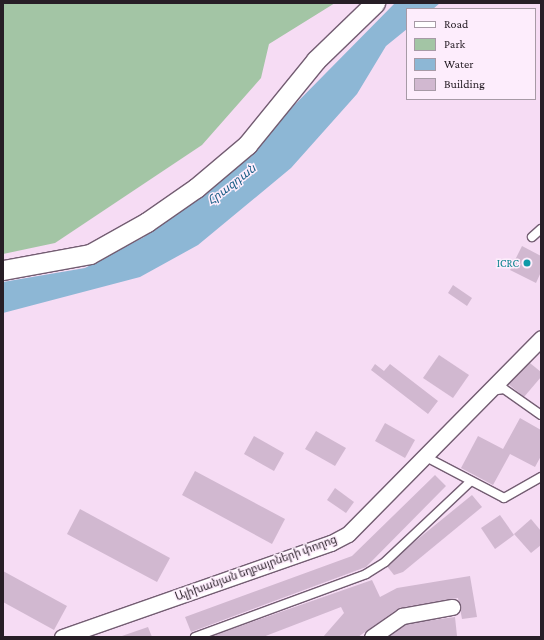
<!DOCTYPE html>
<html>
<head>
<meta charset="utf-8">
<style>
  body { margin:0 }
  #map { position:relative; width:544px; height:640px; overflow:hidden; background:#f6dcf4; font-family:"Crimson Pro","Noto Sans Armenian",serif }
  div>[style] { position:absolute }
  .green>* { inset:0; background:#a3c5a5 }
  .water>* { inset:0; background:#8db7d5 }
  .building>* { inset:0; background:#d1b8d0 }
  .roads { filter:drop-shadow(1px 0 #735d72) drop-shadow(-1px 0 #735d72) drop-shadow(0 1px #735d72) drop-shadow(0 -1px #735d72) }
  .service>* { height:8px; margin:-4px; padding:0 4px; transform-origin:4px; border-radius:4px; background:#fff }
  .minor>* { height:15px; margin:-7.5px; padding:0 7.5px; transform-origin:7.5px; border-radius:7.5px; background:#fff }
  .tertiary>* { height:19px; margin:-9.5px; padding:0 9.5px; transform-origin:9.5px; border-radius:9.5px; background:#fff }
  .dots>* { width:11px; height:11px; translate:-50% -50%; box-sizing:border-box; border:2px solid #fdedfc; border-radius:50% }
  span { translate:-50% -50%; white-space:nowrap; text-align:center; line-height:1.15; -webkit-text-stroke:3px #fdedfc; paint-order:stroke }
  .culture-label { font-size:11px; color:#0d838f }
  .right { translate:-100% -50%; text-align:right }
  .street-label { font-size:11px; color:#271e26 }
  .water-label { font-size:12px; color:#1a5e86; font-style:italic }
  .frame { position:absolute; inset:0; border:4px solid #271e26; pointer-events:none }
  .legend { position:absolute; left:406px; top:8px; width:130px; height:92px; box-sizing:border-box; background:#fdedfc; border:1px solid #a79aa6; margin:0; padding:5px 7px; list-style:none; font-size:12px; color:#271e26 }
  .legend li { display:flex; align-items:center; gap:8px; height:20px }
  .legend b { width:20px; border:1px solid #a79aa6 }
</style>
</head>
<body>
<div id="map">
  <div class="green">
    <div style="clip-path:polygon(3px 3px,335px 3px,269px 44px,261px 78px,202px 145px,55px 243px,3px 254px)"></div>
  </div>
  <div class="water">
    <div style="clip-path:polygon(395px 3px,440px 3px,433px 9px,407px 9px,407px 29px,386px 46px,357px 94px,291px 168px,198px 245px,140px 277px,3px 313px,3px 282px,85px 268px,144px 237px,254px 146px)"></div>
  </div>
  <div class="building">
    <div style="clip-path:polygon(522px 246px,541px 256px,541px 272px,536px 283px,510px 270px)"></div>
    <div style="clip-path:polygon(453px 285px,472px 298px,467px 306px,448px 293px)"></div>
    <div style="clip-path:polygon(439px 355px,469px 375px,453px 398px,423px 378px)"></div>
    <div style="clip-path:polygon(525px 359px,541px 372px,541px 377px,524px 397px,506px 382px)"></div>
    <div style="clip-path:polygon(375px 364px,384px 371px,390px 364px,438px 401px,428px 414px,371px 370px)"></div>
    <div style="clip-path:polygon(520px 418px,541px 430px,541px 456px,535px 467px,510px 454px,493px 485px,461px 468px,478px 436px,503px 449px)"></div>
    <div style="clip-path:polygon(385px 423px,415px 440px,405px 458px,375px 441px)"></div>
    <div style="clip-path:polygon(316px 431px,346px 448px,335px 466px,305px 449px)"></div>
    <div style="clip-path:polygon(254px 436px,284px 453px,274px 471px,244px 454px)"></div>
    <div style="clip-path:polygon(195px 471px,285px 519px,272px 544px,182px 495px)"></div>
    <div style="clip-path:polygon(435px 475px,446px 486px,366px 567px,191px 632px,185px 617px,352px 556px)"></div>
    <div style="clip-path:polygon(335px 488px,354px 502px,346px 513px,327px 500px)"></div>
    <div style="clip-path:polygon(472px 495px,482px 507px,403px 572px,394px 575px,386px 565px)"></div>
    <div style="clip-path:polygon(80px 509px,170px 558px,157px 582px,67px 534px)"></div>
    <div style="clip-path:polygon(500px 515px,514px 535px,495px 549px,481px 528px)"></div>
    <div style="clip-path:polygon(531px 519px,541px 531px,541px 545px,531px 553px,514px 534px)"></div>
    <div style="clip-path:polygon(3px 571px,67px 606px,54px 630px,3px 602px)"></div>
    <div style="clip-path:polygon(470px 576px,477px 617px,462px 619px,458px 598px,399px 608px,358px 637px,323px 637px,344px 613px,341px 607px,263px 637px,209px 637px,372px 580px,380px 597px,397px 588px)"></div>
    <div style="clip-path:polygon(455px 617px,457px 636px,386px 637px,403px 624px)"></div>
    <div style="clip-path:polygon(148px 627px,152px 637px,119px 637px)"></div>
  </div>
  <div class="roads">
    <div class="service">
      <div style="left:532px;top:237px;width:12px;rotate:-42deg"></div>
      <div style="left:491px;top:391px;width:13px;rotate:-9deg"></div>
      <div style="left:504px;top:389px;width:45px;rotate:35.1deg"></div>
      <div style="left:426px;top:457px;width:88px;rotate:27.7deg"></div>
      <div style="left:504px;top:498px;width:43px;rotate:-29.6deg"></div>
      <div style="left:195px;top:637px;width:182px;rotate:-20.2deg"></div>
      <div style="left:366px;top:574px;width:22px;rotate:-32deg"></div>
      <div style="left:385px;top:562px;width:118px;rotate:-43.3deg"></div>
    </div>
    <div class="minor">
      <div style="left:62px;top:637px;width:285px;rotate:-19.3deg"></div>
      <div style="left:331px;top:543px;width:19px;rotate:-28deg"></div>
      <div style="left:348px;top:534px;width:275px;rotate:-45.4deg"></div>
      <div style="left:372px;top:637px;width:37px;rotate:-35deg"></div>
      <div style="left:402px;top:616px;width:51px;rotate:-10.2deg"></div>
    </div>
    <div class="tertiary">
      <div style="left:3px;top:270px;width:88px;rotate:-10.4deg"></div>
      <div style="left:90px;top:254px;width:65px;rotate:-29.3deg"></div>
      <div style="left:147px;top:222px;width:60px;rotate:-34.8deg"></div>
      <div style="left:196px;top:188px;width:67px;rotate:-40.1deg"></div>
      <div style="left:247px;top:145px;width:109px;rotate:-50.9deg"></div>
      <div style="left:316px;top:60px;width:82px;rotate:-44deg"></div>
    </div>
  </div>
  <div class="dots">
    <div style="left:527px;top:263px;background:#0f9aa8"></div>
  </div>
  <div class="culture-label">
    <span class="right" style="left:519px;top:263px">ICRC</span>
  </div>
  <div class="street-label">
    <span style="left:256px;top:568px;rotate:-20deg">Ալիխանյան եղբայրների փողոց</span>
  </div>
  <div class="water-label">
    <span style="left:232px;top:185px;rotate:-38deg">Հրազդան</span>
  </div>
  <div class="frame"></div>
  <ul class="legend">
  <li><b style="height:5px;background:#fff"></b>Road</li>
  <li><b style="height:11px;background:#a3c5a5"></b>Park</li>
  <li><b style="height:11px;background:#8db7d5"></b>Water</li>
  <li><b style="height:11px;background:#d1b8d0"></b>Building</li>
  </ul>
</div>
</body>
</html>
